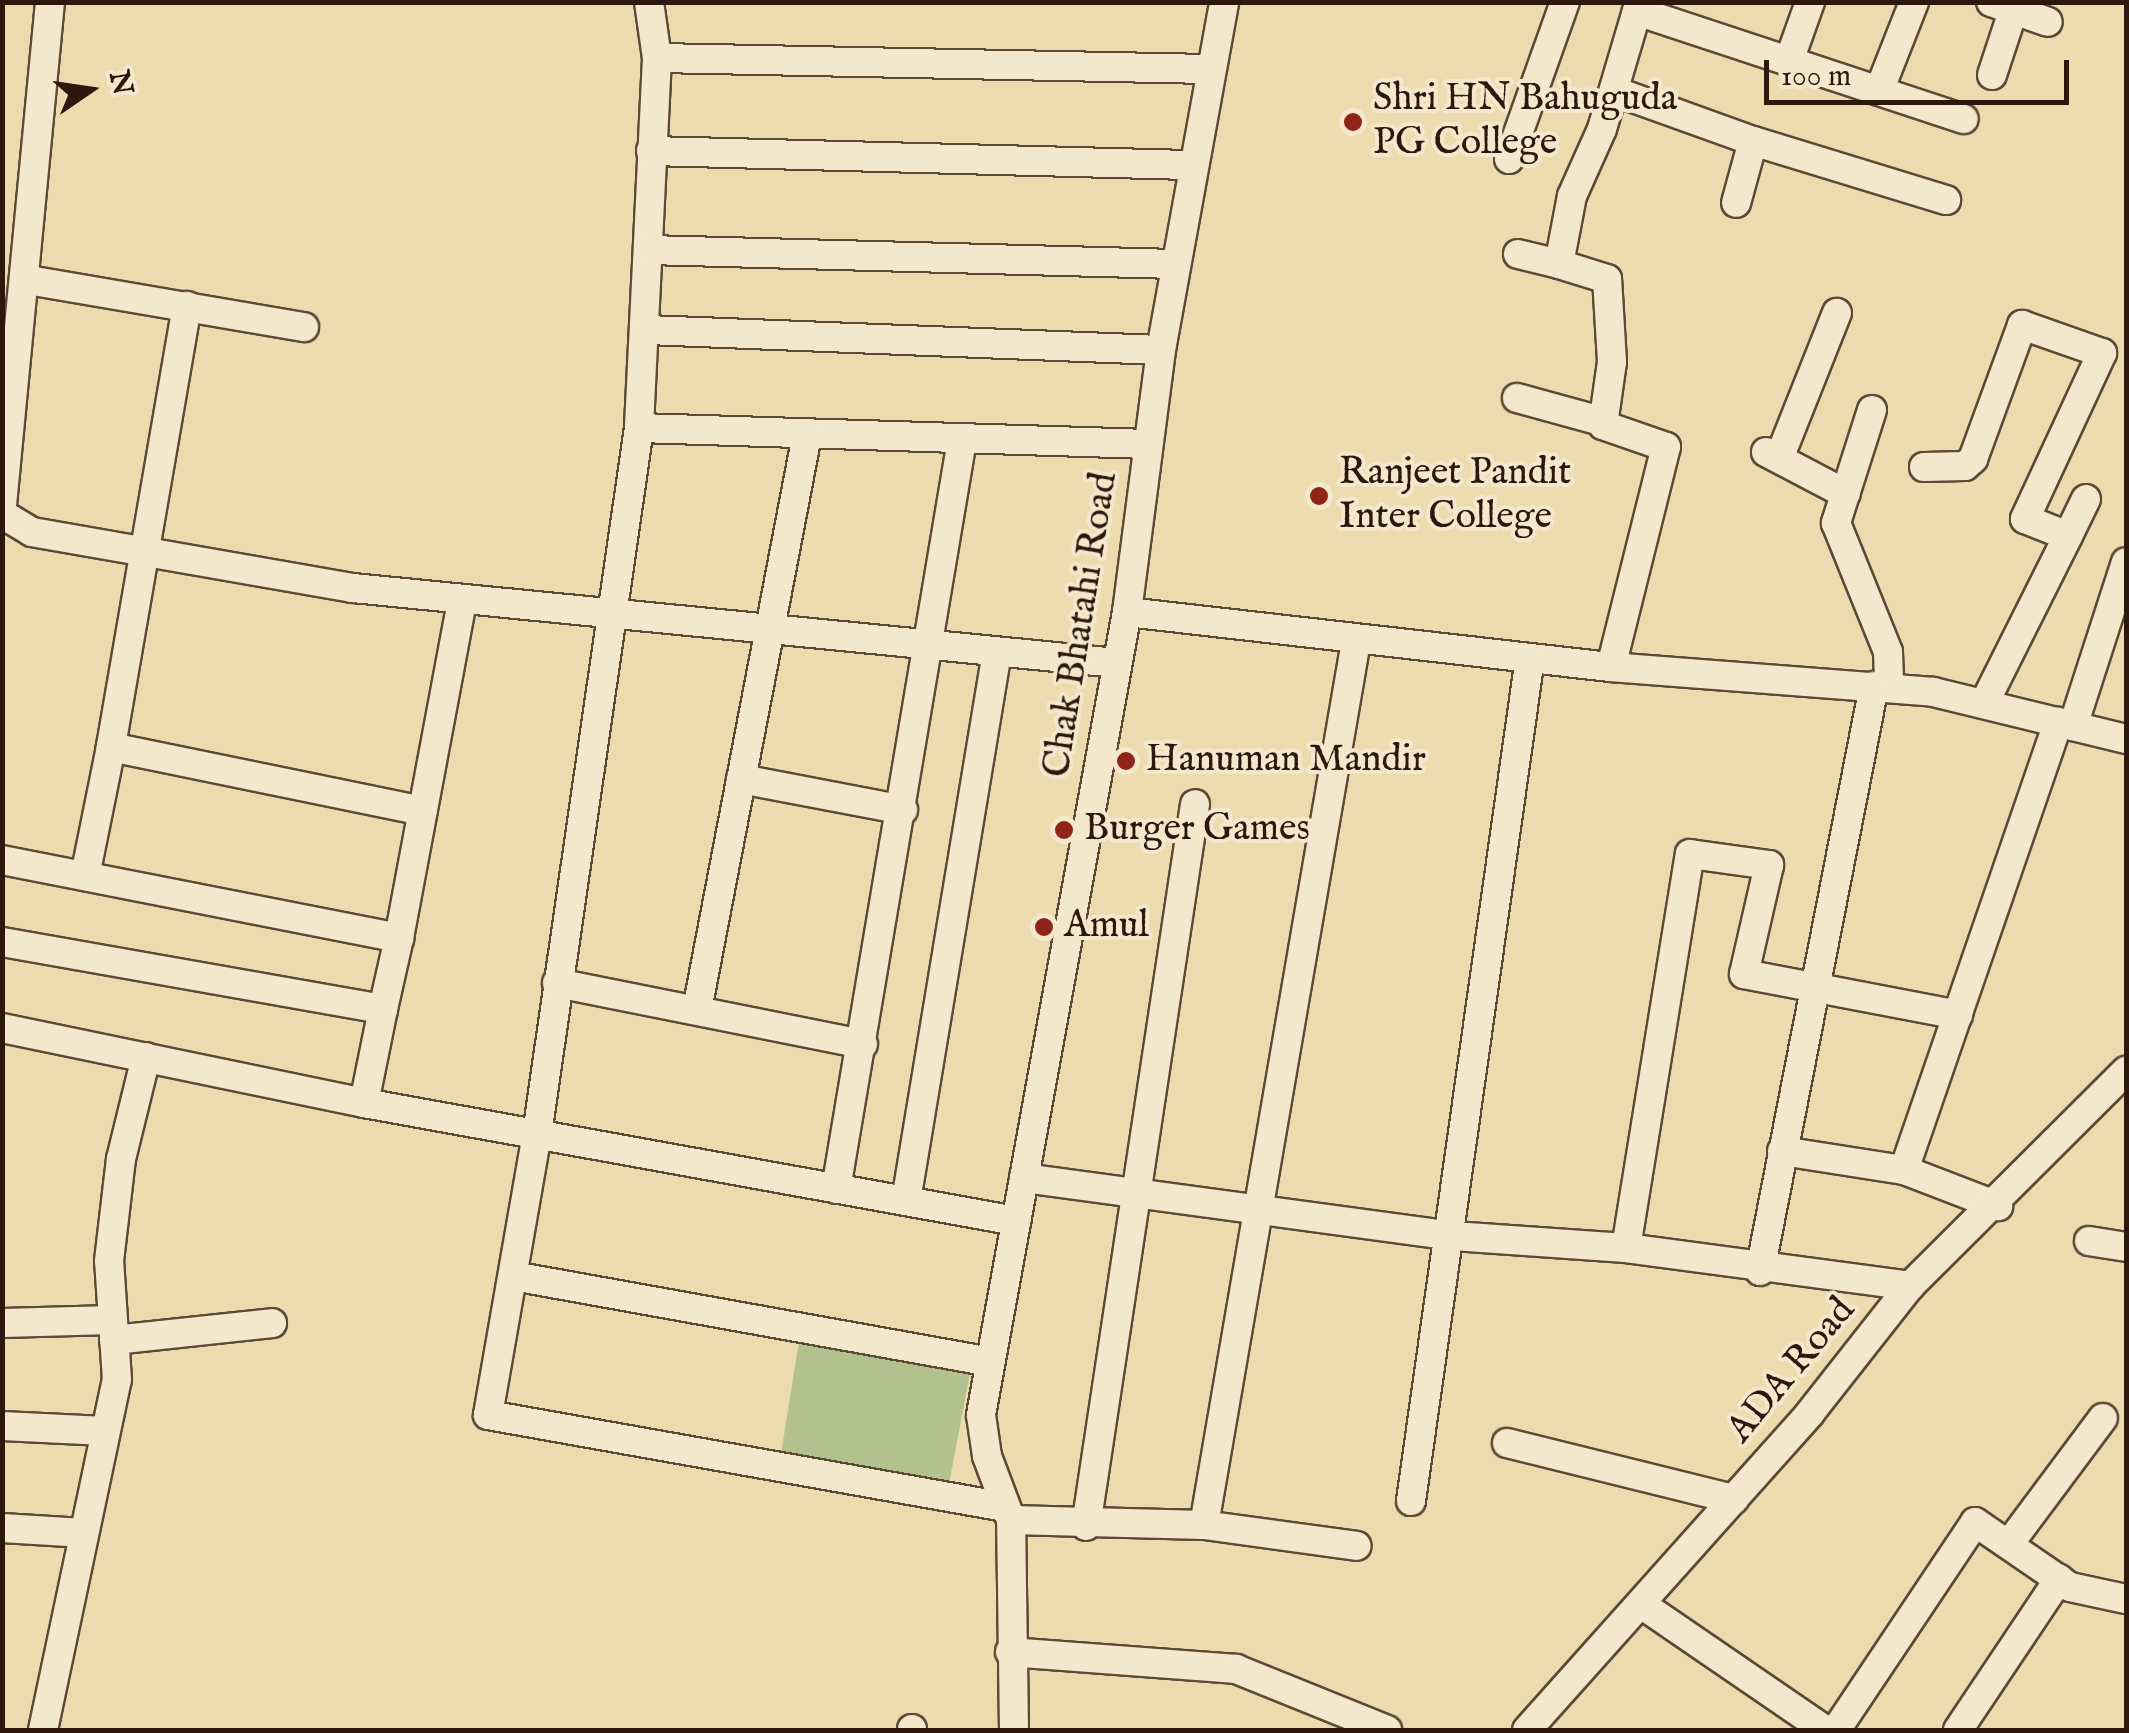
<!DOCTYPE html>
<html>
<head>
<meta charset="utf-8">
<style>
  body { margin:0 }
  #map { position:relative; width:2129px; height:1733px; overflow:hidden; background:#eddbb0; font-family:"IM FELL English",serif }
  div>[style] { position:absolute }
  .green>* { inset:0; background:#b3c18f }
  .roads { filter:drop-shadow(2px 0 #5c4936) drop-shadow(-2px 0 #5c4936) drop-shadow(0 2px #5c4936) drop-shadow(0 -2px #5c4936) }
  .minor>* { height:28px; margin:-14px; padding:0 14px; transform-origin:14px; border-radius:14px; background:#f3e8cc }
  .dots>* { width:28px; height:28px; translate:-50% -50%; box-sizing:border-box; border:5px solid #f3e8cc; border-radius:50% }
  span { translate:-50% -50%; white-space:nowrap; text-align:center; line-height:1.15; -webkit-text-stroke:8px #f3e8cc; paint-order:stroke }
  .poi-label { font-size:38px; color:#2c180d }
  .left { translate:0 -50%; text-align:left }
  .street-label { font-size:38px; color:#2c180d }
  .frame { position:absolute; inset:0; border:5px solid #2c180d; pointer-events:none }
  .north { position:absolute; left:40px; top:40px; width:100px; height:100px; -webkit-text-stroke:8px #f3e8cc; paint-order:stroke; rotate:77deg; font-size:28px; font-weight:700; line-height:40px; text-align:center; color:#2c180d }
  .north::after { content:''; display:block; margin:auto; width:35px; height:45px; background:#2c180d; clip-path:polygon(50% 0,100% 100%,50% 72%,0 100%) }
  .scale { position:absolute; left:1764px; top:60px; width:305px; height:45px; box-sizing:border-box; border:5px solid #2c180d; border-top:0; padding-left:12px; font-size:30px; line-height:35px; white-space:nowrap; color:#2c180d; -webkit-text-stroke:8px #f3e8cc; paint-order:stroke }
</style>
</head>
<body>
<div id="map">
  <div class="green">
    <div style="clip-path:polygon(800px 1335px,971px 1368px,949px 1484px,781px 1454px)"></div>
  </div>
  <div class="roads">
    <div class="minor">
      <div style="left:649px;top:2px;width:57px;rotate:81.9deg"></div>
      <div style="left:657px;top:58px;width:370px;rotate:92.8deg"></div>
      <div style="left:639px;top:428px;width:509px;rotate:1.8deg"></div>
      <div style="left:1991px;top:2px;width:60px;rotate:19.3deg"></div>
      <div style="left:657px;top:58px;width:554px;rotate:1.14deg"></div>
      <div style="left:1789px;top:61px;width:63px;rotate:-70.4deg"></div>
      <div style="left:1992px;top:75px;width:77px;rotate:-71.8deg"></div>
      <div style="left:1614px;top:91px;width:148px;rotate:19.8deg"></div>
      <div style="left:1753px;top:141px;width:64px;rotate:105.3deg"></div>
      <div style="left:1879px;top:91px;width:96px;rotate:-68.5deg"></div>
      <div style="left:1753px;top:141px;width:202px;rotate:17deg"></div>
      <div style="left:651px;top:151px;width:540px;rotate:1.49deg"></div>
      <div style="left:1509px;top:159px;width:167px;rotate:-70.4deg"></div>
      <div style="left:648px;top:250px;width:528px;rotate:1.52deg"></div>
      <div style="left:1518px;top:254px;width:42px;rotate:13.7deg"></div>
      <div style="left:28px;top:280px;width:280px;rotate:9.7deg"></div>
      <div style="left:187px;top:306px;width:448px;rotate:99.8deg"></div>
      <div style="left:111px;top:747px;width:318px;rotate:11.6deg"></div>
      <div style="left:647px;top:330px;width:514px;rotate:2.23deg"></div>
      <div style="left:1517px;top:398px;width:90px;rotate:15.4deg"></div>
      <div style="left:1872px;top:410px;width:119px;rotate:107.7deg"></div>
      <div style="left:1836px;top:523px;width:139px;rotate:68deg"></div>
      <div style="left:1888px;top:652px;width:35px;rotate:88deg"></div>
      <div style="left:639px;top:428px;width:713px;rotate:98.22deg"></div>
      <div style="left:537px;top:1134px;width:285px;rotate:99.9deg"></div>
      <div style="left:488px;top:1415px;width:525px;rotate:10.09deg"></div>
      <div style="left:1766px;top:452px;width:90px;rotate:27.7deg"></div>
      <div style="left:1780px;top:456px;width:154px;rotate:-68.3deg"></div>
      <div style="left:1924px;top:467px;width:41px;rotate:-1.4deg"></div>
      <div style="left:1965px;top:466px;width:11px;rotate:-41deg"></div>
      <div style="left:1973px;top:459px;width:143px;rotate:-69.9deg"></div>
      <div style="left:2022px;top:325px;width:85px;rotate:19.3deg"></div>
      <div style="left:2102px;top:353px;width:183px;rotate:114.9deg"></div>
      <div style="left:2025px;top:519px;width:46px;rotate:21.6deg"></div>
      <div style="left:2068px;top:536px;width:186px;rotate:116.6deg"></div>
      <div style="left:2px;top:505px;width:505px;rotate:-84.55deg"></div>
      <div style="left:2px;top:514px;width:35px;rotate:31deg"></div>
      <div style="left:32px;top:532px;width:326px;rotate:9.9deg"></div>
      <div style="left:353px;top:588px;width:768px;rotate:5.61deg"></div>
      <div style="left:2068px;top:536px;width:41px;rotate:-64.1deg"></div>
      <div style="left:1127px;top:612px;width:487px;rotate:6.5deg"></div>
      <div style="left:1611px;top:667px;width:323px;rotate:4.4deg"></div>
      <div style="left:1933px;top:692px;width:199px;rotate:13.7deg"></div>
      <div style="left:1611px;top:667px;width:227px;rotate:-76deg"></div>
      <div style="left:1666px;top:447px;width:67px;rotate:-160.8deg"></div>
      <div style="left:1603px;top:425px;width:64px;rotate:-81.9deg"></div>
      <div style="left:1612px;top:362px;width:83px;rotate:-93.4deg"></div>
      <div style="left:1607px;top:279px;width:50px;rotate:-162.6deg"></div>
      <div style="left:1559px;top:264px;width:69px;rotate:-79.2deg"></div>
      <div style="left:1572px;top:196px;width:73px;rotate:-65.9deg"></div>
      <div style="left:1602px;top:129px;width:123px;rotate:-73.5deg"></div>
      <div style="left:1637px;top:11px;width:344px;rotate:18.3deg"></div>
      <div style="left:2073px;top:726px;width:172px;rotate:-72.1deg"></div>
      <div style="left:741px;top:779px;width:165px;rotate:10.8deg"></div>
      <div style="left:2px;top:860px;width:405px;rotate:11.1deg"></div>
      <div style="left:399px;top:938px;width:73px;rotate:102.7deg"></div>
      <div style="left:85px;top:876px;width:132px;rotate:-78.6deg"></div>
      <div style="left:399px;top:938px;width:343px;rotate:-79.4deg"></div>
      <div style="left:2px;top:942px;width:387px;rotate:10deg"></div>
      <div style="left:383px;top:1009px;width:96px;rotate:101.4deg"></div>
      <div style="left:557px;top:983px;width:312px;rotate:11.3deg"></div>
      <div style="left:697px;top:1010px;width:585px;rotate:-79.17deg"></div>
      <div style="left:2px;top:1028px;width:370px;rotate:11.7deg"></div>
      <div style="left:364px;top:1103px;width:663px;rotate:10.26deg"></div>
      <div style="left:1782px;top:1151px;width:123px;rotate:8.9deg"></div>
      <div style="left:1904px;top:1170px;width:101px;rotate:21deg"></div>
      <div style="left:1904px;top:1170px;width:474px;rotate:-71deg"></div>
      <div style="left:1024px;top:1178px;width:433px;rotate:7.7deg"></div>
      <div style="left:1453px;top:1236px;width:173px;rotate:4deg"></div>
      <div style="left:1626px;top:1248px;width:287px;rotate:7.6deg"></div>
      <div style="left:836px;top:1189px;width:760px;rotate:-80.45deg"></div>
      <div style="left:906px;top:1201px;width:556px;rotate:-80.59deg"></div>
      <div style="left:2089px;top:1241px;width:37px;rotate:9deg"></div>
      <div style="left:1626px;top:1248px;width:399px;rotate:-80.8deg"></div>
      <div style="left:1690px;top:854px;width:80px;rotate:7.9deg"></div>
      <div style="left:1769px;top:865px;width:112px;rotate:102.9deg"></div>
      <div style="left:1744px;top:974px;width:218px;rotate:10.8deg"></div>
      <div style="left:1760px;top:1271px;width:596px;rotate:-78.97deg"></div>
      <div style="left:513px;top:1276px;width:485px;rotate:10.2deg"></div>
      <div style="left:2px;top:1323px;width:111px;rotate:-1.5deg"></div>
      <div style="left:114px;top:1340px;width:159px;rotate:-6.1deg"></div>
      <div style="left:2px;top:1426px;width:103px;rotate:2.8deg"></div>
      <div style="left:1507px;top:1443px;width:234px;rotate:13.9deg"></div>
      <div style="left:1411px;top:1501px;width:851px;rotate:-81.97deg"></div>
      <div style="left:1011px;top:1520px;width:193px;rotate:1.5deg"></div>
      <div style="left:1204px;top:1525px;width:154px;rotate:7.8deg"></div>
      <div style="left:1204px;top:1525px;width:897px;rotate:-80.24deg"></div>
      <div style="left:1086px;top:1526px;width:730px;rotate:-81.41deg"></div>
      <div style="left:2px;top:1528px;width:82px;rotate:3.5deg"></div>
      <div style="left:2009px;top:1544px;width:157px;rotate:-53.3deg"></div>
      <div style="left:1641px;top:1604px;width:223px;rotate:34.4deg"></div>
      <div style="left:1010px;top:1652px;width:227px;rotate:4.3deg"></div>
      <div style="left:1236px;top:1669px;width:163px;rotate:22deg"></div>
      <div style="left:43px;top:1730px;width:358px;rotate:-78.1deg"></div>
      <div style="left:117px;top:1380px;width:119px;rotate:-93.8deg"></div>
      <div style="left:109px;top:1261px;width:103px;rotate:-83.3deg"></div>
      <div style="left:121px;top:1159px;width:105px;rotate:-76.2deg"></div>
      <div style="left:912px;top:1730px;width:1px;rotate:-90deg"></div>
      <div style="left:1014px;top:1730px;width:210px;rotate:-90.8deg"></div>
      <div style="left:1011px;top:1520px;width:68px;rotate:-110.6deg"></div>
      <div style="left:987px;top:1456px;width:41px;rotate:-98.3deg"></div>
      <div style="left:981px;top:1415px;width:816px;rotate:-79.7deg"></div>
      <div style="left:1127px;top:612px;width:264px;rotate:-82.6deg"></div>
      <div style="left:1161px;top:350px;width:354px;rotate:-79.7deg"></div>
      <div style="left:1527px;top:1730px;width:425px;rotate:-48.2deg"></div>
      <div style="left:1810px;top:1413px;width:162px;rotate:-51.8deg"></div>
      <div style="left:1910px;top:1286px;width:305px;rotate:-44.9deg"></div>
      <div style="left:1836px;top:1730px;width:250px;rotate:-56.2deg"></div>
      <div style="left:1975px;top:1522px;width:115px;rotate:34.4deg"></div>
      <div style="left:2070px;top:1587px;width:57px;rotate:12.1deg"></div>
      <div style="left:1958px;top:1730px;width:182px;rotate:-56.2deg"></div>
    </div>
  </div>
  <div class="dots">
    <div style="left:1353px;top:122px;background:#8f2418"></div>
    <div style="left:1319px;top:496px;background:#8f2418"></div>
    <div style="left:1126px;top:761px;background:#8f2418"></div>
    <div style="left:1064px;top:830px;background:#8f2418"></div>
    <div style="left:1044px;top:927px;background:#8f2418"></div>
  </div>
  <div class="poi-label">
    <span class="left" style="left:1373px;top:122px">Shri HN Bahuguda<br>PG College</span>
    <span class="left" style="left:1339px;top:496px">Ranjeet Pandit<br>Inter College</span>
    <span class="left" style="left:1146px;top:761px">Hanuman Mandir</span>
    <span class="left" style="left:1084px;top:830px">Burger Games</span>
    <span class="left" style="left:1064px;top:927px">Amul</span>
  </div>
  <div class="street-label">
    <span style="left:1082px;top:625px;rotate:-81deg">Chak Bhatahi Road</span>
    <span style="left:1792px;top:1371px;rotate:-50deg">ADA Road</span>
  </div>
  <div class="frame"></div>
  <div class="north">N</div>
  <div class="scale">100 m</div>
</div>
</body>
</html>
